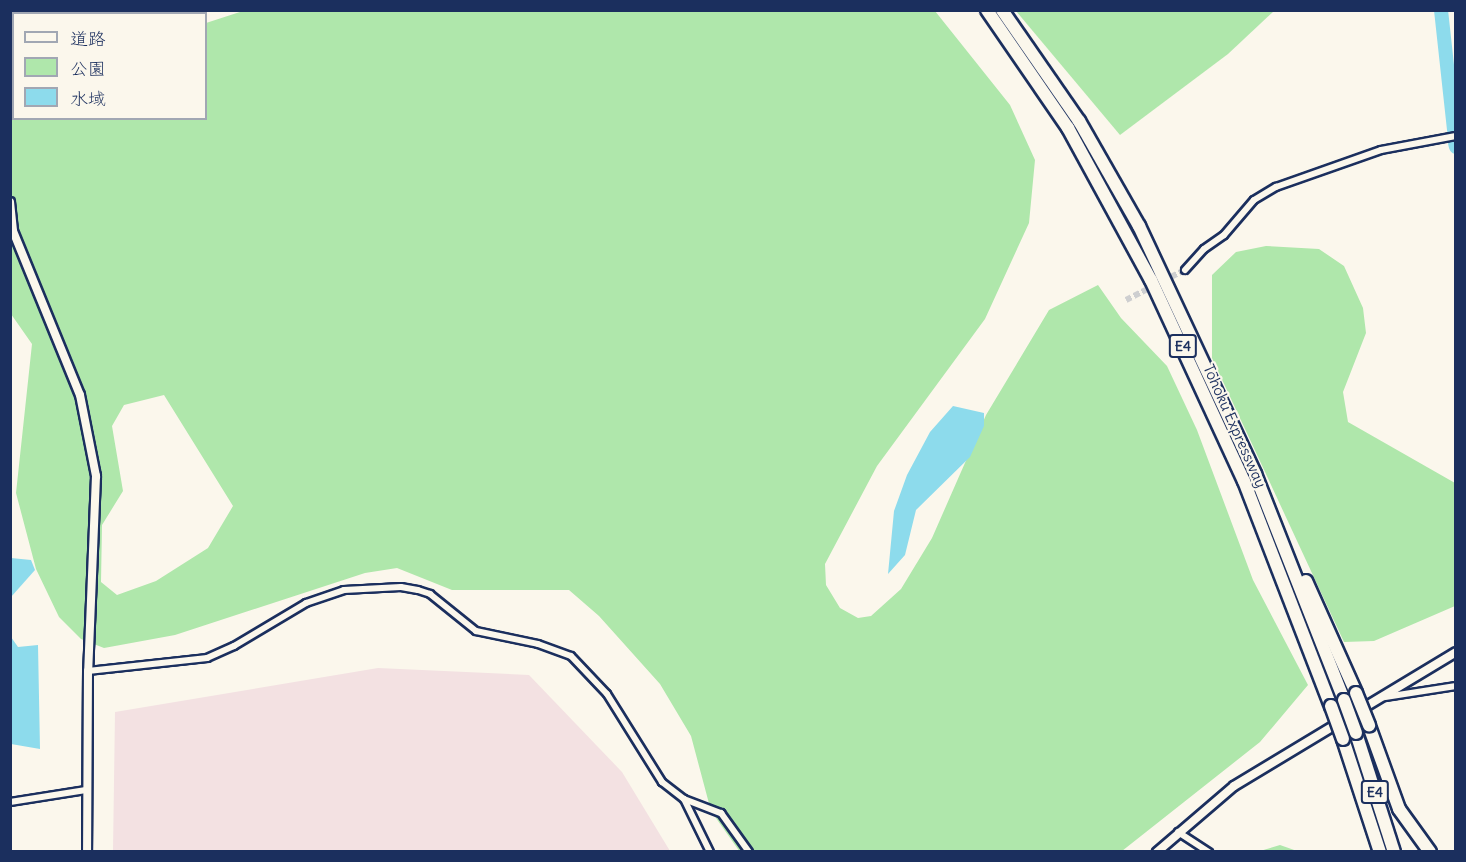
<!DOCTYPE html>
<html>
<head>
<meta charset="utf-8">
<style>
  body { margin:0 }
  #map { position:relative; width:1466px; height:862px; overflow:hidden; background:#fbf7ec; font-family:Delius,"Klee One",sans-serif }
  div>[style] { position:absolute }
  .built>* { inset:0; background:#f3e1e2 }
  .green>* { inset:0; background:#afe7ab }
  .water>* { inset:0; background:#8ddbec }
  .river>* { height:14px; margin:-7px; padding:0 7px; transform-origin:7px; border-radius:7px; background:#8ddbec }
  .minor-tunnel>* { height:6px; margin-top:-3px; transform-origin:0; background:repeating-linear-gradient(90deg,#cecfd0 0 6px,transparent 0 9px) }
  .roads { filter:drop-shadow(2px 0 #1b2f5e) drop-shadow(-2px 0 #1b2f5e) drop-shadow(0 2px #1b2f5e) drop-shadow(0 -2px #1b2f5e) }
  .minor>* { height:6px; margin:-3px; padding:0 3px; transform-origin:3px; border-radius:3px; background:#fbf7ec }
  .tertiary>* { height:8px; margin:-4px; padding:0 4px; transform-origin:4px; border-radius:4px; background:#fbf7ec }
  .motorway>* { height:12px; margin:-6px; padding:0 6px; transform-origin:6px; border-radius:6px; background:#fbf7ec }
  .bridges { filter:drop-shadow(2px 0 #1b2f5e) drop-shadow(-2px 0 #1b2f5e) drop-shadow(0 2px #1b2f5e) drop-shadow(0 -2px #1b2f5e) }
  .motorway-bridge>* { height:12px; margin:-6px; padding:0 6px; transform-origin:6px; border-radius:6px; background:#fbf7ec }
  span { translate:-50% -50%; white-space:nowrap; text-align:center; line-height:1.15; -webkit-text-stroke:4.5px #fbf7ec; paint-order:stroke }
  .shield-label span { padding:2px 4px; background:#fbf7ec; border:2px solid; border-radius:4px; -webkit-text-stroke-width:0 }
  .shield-label { font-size:14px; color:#1b2f5e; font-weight:700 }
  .street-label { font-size:15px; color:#1b2f5e }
  .frame { position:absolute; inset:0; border:12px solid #1b2f5e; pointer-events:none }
  .legend { position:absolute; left:12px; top:12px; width:195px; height:108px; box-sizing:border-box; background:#fbf7ec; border:2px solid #a1a7b3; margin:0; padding:8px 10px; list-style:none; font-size:18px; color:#1b2f5e }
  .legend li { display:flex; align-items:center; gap:12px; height:30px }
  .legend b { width:30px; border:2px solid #a1a7b3 }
</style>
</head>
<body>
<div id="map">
  <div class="built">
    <div style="clip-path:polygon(378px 668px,529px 675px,622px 772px,670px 851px,113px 851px,115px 712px)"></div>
  </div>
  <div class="green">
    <div style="clip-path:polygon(47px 10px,180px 10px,180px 14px,45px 14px)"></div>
    <div style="clip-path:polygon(evenodd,243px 11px,935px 11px,1010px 105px,1035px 160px,1029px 223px,985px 319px,877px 466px,825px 564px,826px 585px,840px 608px,858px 618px,871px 616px,901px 589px,932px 538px,986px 415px,1049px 310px,1098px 285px,1121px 318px,1167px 366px,1197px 430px,1253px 580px,1308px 685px,1260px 742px,1122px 851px,740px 852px,711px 811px,691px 736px,660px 684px,599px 616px,569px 590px,452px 590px,397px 568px,365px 573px,175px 635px,104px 648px,81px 639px,59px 617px,36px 569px,16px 493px,32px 344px,11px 314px,10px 95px,14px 118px,206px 118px,206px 23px,243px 11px,164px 395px,233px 506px,208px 548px,156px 581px,117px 595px,101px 582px,102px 525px,123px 491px,112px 426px,124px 405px,164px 395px)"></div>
    <div style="clip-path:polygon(1016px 11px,1274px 11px,1228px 54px,1120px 135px)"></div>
    <div style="clip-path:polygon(1266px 246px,1319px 249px,1344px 266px,1363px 308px,1366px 333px,1343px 392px,1348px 422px,1455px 483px,1455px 606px,1374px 641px,1344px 642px,1212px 358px,1212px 275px,1236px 252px)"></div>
    <div style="clip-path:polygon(1280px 845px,1297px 851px,1260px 851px)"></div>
  </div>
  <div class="water">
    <div style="clip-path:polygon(953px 406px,984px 413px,984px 426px,970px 457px,916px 510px,905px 555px,888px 574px,894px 511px,907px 475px,930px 432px)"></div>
    <div style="clip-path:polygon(11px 558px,31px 560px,35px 570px,11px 597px)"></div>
    <div style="clip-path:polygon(11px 637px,18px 647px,38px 645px,40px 749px,11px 744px)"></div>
  </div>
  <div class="river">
    <div style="left:1441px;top:10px;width:121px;rotate:83.8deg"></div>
    <div style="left:1455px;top:143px;width:4px;rotate:76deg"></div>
  </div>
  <div class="minor-tunnel">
    <div style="left:1163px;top:281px;width:25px;rotate:-27deg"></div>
    <div style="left:1126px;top:300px;width:31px;rotate:-27deg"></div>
  </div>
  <div class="roads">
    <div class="minor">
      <div style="left:1185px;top:270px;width:28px;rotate:-48deg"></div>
      <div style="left:1204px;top:249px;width:24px;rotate:-35deg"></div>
      <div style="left:1224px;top:235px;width:46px;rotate:-49.4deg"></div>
      <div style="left:1254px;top:200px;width:26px;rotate:-31deg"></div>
      <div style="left:1276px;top:187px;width:111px;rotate:-19.4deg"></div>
      <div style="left:1381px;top:150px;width:76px;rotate:-10.6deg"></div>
      <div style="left:88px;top:671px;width:120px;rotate:-6.2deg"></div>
      <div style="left:207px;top:658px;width:30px;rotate:-24deg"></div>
      <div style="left:234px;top:646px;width:84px;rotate:-30.8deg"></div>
      <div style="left:306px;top:603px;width:40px;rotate:-18.9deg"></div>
      <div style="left:344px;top:590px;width:57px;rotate:-3deg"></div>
      <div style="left:401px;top:587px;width:17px;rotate:10deg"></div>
      <div style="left:418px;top:590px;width:13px;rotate:18deg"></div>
      <div style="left:430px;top:594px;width:59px;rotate:38.8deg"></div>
      <div style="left:476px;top:631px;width:63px;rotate:11.8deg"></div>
      <div style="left:538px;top:644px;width:35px;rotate:20deg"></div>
      <div style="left:571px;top:656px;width:52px;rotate:46.5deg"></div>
      <div style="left:607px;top:694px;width:104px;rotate:58deg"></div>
      <div style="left:662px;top:782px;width:28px;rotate:38deg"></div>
      <div style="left:684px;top:799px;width:40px;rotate:21deg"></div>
      <div style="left:721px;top:813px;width:48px;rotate:54.3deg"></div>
      <div style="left:1385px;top:697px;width:72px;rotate:-8.8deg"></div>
      <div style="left:684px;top:799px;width:59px;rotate:63.9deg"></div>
      <div style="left:10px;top:802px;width:77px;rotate:-9deg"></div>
      <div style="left:1178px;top:832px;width:37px;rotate:33deg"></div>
    </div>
    <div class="tertiary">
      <div style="left:30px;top:14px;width:4px;rotate:-63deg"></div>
      <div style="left:10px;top:74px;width:12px;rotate:-70deg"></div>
      <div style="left:10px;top:202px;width:29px;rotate:84deg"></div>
      <div style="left:13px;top:231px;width:177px;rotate:67.8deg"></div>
      <div style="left:80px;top:395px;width:83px;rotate:78.8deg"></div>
      <div style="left:96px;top:476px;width:195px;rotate:92.3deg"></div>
      <div style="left:88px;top:671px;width:181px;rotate:90.3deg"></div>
      <div style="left:1157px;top:852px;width:101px;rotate:-40.6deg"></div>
      <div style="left:1234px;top:786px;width:259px;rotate:-31.1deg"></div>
    </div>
    <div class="motorway">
      <div style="left:987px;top:10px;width:143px;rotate:55.5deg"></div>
      <div style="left:1068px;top:128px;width:173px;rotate:61.4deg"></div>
      <div style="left:1151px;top:280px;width:221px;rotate:65.2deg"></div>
      <div style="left:1244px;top:481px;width:241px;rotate:68.9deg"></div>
      <div style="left:1002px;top:10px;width:135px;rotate:55.3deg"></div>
      <div style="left:1079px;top:121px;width:121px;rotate:60.3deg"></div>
      <div style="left:1139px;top:226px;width:274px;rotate:64.9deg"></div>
      <div style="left:1255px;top:474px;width:243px;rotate:68.5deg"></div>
      <div style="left:1306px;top:581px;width:123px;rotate:65.9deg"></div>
      <div style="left:1369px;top:726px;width:88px;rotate:70.1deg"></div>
      <div style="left:1399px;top:809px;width:53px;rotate:54.2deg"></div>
      <div style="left:1356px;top:733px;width:125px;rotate:72.3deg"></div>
      <div style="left:1343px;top:739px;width:119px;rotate:71.9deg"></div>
    </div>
  </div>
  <div class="bridges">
    <div class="motorway-bridge">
      <div style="left:1356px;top:693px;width:35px;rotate:68deg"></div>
      <div style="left:1344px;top:700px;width:35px;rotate:70deg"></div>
      <div style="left:1331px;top:706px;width:35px;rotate:70deg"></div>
    </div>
  </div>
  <div class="shield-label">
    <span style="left:1183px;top:346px">E4</span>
    <span style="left:1375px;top:792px">E4</span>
  </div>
  <div class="street-label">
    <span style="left:1235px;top:426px;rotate:66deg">Tohoku Expressway</span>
  </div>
  <div class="frame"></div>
  <ul class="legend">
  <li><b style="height:8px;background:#fbf7ec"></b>道路</li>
  <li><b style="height:16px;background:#afe7ab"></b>公園</li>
  <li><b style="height:16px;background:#8ddbec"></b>水域</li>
  </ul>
</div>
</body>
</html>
